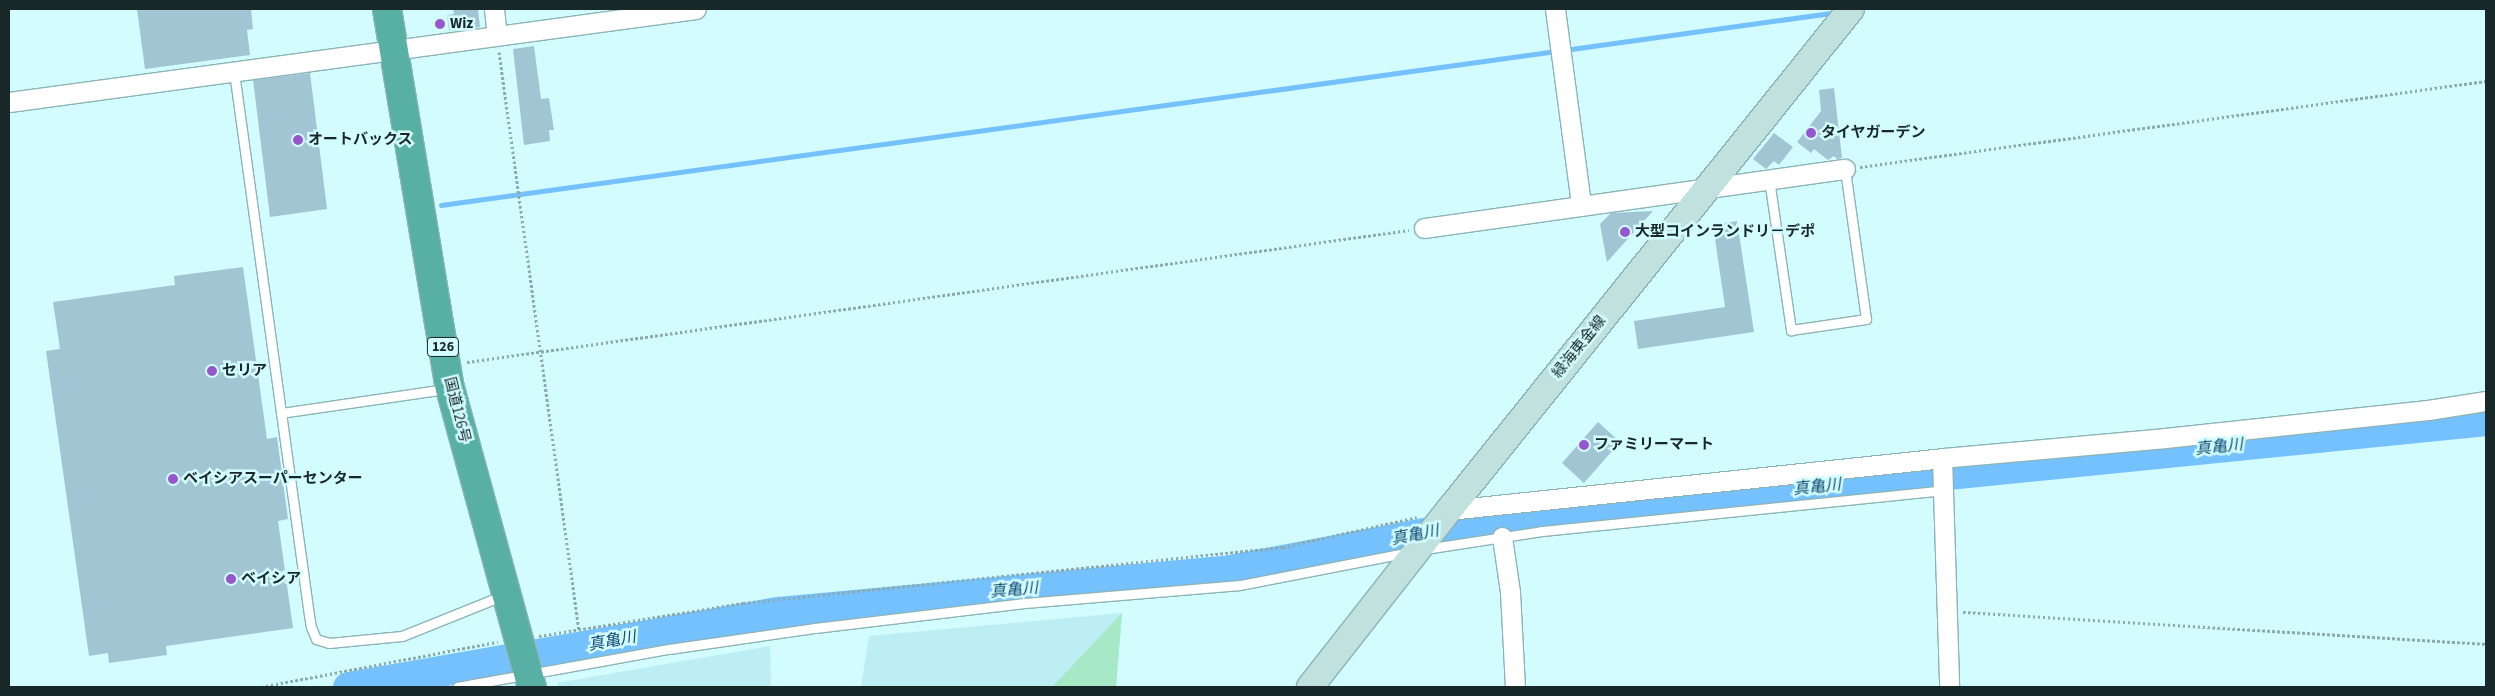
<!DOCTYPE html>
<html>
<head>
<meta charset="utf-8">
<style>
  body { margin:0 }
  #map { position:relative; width:2495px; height:696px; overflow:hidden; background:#d2fcff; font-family:"Source Sans 3","Noto Sans JP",sans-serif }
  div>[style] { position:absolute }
  .built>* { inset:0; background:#bceef3 }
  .green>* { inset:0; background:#a7e9c6 }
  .stream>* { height:5px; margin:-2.5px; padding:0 2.5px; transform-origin:2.5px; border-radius:2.5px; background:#74c1fe }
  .river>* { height:31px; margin:-15.5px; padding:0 15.5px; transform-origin:15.5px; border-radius:15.5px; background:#74c1fe }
  .building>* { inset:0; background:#a2c5d3 }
  .path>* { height:3px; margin-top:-1.5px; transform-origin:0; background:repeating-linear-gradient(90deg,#8babad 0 2.5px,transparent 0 5px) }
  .roads { filter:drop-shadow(1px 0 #8cb4b7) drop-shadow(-1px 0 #8cb4b7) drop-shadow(0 1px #8cb4b7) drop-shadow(0 -1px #8cb4b7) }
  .service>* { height:9px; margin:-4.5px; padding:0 4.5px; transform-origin:4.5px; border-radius:4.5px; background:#fff }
  .minor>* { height:19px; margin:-9.5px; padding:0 9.5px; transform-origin:9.5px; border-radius:9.5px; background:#fff }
  .secondary>* { height:26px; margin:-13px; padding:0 13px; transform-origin:13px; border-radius:13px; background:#c0e1dd }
  .trunk>* { height:28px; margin:-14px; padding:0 14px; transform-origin:14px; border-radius:14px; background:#58b0a4 }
  .dots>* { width:14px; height:14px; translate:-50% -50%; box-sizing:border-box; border:2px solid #d2fcff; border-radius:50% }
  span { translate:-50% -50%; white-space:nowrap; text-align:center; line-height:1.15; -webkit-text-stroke:5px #d2fcff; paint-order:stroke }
  .shield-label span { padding:1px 4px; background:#d2fcff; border:1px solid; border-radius:4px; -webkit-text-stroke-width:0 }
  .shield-label { font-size:14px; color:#182829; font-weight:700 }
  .poi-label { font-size:15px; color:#182829; font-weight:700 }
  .left { translate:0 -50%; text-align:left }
  .street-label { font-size:15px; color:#182829 }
  .water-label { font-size:16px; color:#0e4970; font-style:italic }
  .frame { position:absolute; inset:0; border:10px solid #182829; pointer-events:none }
</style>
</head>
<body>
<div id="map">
  <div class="built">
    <div style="clip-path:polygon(1122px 613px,1116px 687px,861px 687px,869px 636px)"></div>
    <div style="clip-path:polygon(770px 646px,771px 687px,559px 687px,557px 683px)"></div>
  </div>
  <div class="green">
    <div style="clip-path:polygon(1122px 613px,1116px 687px,1052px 687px)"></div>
  </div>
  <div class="stream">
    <div style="left:1564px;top:50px;width:277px;rotate:-7.9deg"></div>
    <div style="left:441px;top:205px;width:1126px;rotate:-7.86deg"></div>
  </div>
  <div class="river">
    <div style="left:348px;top:687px;width:437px;rotate:-9.9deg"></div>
    <div style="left:779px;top:612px;width:453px;rotate:-5.3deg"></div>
    <div style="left:1230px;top:570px;width:266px;rotate:-10.8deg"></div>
    <div style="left:1491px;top:520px;width:1000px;rotate:-5.74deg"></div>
  </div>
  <div class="building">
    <div style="clip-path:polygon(137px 9px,251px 9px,253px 29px,247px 30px,250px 55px,145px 69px)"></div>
    <div style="clip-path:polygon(453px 9px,478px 9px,480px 27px,449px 31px,447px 15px,454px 14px)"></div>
    <div style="clip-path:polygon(534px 46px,541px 99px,549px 98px,554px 130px,549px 130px,550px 141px,524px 145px,513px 49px)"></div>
    <div style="clip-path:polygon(310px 73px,327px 209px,270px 217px,253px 80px)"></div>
    <div style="clip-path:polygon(1834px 88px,1842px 158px,1837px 159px,1834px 156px,1828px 160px,1814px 149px,1811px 153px,1797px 142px,1821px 111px,1819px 90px)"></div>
    <div style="clip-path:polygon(1774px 133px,1793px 147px,1779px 165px,1774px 161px,1766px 169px,1753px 159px)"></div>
    <div style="clip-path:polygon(1653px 211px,1607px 262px,1600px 224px,1611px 213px)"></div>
    <div style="clip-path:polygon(1737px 221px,1754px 332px,1638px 349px,1634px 321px,1725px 307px,1713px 225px)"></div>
    <div style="clip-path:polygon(243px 267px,267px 439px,277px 437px,288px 519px,278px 521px,293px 628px,166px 646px,167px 655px,109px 663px,108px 653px,89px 656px,46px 351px,60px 349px,53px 302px,175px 285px,174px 276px)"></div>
    <div style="clip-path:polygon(1598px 422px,1620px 442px,1584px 483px,1562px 463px)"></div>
  </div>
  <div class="path">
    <div style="left:499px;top:52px;width:585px;rotate:82.13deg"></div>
    <div style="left:1860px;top:167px;width:632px;rotate:-7.82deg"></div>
    <div style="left:467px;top:362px;width:951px;rotate:-7.98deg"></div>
    <div style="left:1963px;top:612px;width:524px;rotate:3.5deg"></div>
    <div style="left:539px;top:636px;width:207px;rotate:-9.2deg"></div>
    <div style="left:743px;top:603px;width:543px;rotate:-5.92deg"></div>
    <div style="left:1283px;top:547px;width:137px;rotate:-12.6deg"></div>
    <div style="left:261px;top:687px;width:241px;rotate:-10.8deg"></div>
  </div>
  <div class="roads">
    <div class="service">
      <div style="left:234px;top:72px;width:548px;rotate:82.14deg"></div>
      <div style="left:309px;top:615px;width:12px;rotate:81deg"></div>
      <div style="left:311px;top:627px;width:13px;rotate:67deg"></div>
      <div style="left:316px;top:639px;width:14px;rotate:17deg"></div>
      <div style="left:329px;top:643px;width:73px;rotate:-5.5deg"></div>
      <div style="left:402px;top:636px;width:110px;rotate:-21.9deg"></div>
      <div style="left:1769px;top:179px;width:153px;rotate:81.7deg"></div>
      <div style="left:1791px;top:330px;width:76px;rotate:-8.3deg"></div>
      <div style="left:1866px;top:319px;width:151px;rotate:-98deg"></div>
      <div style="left:281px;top:413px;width:167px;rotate:-8.3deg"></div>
      <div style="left:1425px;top:549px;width:118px;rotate:-8.7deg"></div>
      <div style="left:1542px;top:531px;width:405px;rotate:-5.8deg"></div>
      <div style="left:457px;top:687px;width:215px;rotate:-10.2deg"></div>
      <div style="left:669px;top:649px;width:148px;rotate:-8.2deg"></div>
      <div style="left:815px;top:628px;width:211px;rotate:-6.8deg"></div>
      <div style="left:1025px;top:603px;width:216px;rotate:-4.8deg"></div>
      <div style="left:1240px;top:585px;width:172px;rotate:-11deg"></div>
    </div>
    <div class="minor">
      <div style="left:494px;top:9px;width:27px;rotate:84deg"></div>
      <div style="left:1555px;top:9px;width:198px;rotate:82.4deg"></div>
      <div style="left:9px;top:102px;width:693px;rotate:-7.71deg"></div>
      <div style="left:1424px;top:228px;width:425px;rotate:-8deg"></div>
      <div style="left:1942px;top:458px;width:229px;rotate:88.2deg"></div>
      <div style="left:1449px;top:510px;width:496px;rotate:-6deg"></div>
      <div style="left:1942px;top:458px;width:224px;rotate:-5.1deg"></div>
      <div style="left:2165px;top:438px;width:264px;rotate:-6.1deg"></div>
      <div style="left:2428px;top:410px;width:59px;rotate:-8.8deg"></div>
      <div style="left:1502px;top:537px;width:56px;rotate:81.7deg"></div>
      <div style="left:1510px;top:592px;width:95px;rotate:87deg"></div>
    </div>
    <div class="secondary">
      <div style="left:1310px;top:687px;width:225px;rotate:-51.9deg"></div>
      <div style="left:1449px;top:510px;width:642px;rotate:-51.26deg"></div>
    </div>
    <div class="trunk">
      <div style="left:387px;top:9px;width:384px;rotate:80.6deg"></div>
      <div style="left:450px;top:388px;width:310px;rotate:74.7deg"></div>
    </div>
  </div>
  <div class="dots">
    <div style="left:440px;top:24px;background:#9657cd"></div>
    <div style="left:1811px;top:133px;background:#9657cd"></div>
    <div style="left:298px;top:140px;background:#9657cd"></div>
    <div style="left:1625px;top:232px;background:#9657cd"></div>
    <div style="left:212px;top:371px;background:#9657cd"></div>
    <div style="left:1584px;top:445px;background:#9657cd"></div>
    <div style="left:173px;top:479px;background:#9657cd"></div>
    <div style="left:231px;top:579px;background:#9657cd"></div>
  </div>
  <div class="shield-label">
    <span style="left:443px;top:347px">126</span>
  </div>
  <div class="poi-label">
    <span class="left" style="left:450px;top:24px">Wiz</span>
    <span class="left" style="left:1821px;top:133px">タイヤガーデン</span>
    <span class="left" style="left:308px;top:140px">オートバックス</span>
    <span class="left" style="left:1635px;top:232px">大型コインランドリ－デポ</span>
    <span class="left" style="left:222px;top:371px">セリア</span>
    <span class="left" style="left:1594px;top:445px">ファミリーマート</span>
    <span class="left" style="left:183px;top:479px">ベイシアスーパーセンター</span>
    <span class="left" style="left:241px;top:579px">ベイシア</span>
  </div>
  <div class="street-label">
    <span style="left:1579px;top:347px;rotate:-51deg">緑海東金線</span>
    <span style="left:457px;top:410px;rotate:76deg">国道126号</span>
  </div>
  <div class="water-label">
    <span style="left:2219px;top:447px;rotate:-6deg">真亀川</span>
    <span style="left:1817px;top:487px;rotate:-6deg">真亀川</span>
    <span style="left:1415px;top:535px;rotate:-11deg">真亀川</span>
    <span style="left:1014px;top:590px;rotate:-5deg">真亀川</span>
    <span style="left:612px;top:641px;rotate:-10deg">真亀川</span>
  </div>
  <div class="frame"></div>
</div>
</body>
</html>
